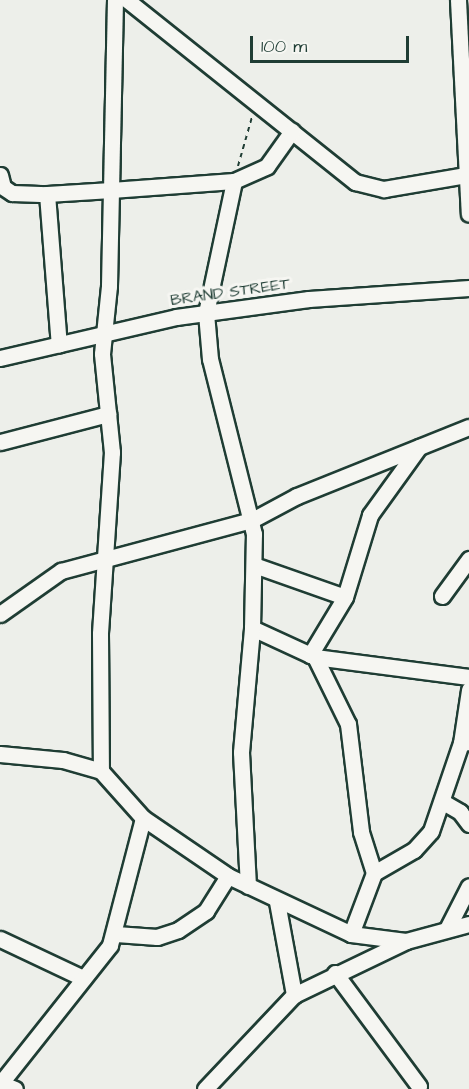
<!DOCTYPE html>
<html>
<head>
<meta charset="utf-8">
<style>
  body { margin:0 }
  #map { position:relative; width:469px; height:1089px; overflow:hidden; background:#edefea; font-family:"Architects Daughter",sans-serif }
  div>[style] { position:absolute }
  .path>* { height:2px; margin-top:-1px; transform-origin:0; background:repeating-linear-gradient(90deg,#1f3d34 0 4.5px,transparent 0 9px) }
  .roads { filter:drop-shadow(2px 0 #1f3d34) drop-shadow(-2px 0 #1f3d34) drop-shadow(0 2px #1f3d34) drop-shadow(0 -2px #1f3d34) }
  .minor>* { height:15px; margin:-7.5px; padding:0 7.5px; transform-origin:7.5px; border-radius:7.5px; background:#f6f6f2 }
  span { translate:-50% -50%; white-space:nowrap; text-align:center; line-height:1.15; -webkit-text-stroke:6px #f6f6f2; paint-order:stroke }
  .street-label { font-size:16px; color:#1f3d34 }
  .scale { position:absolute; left:250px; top:36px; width:159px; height:27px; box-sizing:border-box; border:3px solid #1f3d34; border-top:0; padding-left:8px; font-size:18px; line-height:21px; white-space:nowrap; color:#1f3d34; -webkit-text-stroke:4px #f6f6f2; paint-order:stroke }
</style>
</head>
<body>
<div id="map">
  <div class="path">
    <div style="left:238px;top:166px;width:51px;rotate:-74.1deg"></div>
  </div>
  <div class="roads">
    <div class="minor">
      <div style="left:115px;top:0;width:190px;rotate:91.2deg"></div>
      <div style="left:111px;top:190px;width:123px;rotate:-4.2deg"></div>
      <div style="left:127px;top:0;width:292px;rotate:38.6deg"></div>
      <div style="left:355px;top:182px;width:30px;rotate:14deg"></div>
      <div style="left:384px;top:189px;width:83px;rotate:-9.7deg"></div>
      <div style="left:458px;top:0;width:214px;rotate:87.1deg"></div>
      <div style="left:0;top:175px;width:12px;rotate:76deg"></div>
      <div style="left:3px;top:187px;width:11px;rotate:34deg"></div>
      <div style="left:12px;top:193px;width:35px;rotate:2deg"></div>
      <div style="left:47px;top:194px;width:151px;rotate:85.5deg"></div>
      <div style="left:47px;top:194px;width:64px;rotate:-3.6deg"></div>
      <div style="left:111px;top:190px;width:96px;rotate:91.2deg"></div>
      <div style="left:109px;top:286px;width:68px;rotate:95.9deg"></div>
      <div style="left:102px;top:354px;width:99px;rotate:84.2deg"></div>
      <div style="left:112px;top:452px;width:182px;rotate:93.8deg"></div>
      <div style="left:100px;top:634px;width:137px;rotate:89.6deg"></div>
      <div style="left:0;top:358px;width:181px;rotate:-13.1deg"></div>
      <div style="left:176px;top:317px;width:134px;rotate:-7.7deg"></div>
      <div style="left:309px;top:299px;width:160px;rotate:-3.9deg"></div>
      <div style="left:0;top:442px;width:112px;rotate:-14.5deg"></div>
      <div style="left:254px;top:565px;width:96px;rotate:19.4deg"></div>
      <div style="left:442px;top:596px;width:46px;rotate:-53.9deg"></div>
      <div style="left:0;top:614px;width:75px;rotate:-35.2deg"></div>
      <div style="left:61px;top:571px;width:198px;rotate:-15deg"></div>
      <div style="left:252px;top:520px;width:51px;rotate:-28.1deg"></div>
      <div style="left:297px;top:496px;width:185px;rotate:-21.9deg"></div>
      <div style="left:252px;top:628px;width:69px;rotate:24.7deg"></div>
      <div style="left:315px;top:657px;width:155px;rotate:7.4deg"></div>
      <div style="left:310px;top:655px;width:68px;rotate:-58.9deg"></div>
      <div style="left:345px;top:597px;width:86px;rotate:-73deg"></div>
      <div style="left:370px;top:515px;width:84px;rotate:-54.2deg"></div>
      <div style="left:315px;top:657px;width:75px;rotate:63.8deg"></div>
      <div style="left:348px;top:724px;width:109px;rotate:83.1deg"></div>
      <div style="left:361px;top:832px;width:43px;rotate:72.4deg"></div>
      <div style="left:461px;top:743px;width:54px;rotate:-81.4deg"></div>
      <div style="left:0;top:754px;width:63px;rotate:5.4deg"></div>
      <div style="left:63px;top:760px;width:40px;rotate:16deg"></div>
      <div style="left:101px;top:771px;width:63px;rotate:48.2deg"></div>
      <div style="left:143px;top:818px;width:103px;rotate:34.3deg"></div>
      <div style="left:228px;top:876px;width:136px;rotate:25.2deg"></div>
      <div style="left:351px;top:934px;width:55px;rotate:7.3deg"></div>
      <div style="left:443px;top:802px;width:20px;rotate:30deg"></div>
      <div style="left:460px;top:812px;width:15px;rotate:53deg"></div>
      <div style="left:248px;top:886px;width:134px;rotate:-93deg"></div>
      <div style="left:241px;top:752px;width:124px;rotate:-84.9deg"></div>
      <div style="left:252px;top:628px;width:94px;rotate:-88.8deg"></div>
      <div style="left:254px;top:534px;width:180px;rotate:-104.1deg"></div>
      <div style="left:210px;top:359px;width:46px;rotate:-95deg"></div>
      <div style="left:206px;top:313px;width:135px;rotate:-78deg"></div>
      <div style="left:234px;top:181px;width:36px;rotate:-24deg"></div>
      <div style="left:267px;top:166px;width:43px;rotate:-54.5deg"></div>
      <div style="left:277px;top:902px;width:95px;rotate:79.6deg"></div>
      <div style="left:447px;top:929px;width:48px;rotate:-62.9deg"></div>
      <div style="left:116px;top:934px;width:41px;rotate:4.2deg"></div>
      <div style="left:157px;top:937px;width:22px;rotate:-18deg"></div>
      <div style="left:178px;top:930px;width:34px;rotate:-34deg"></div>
      <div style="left:206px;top:911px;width:41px;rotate:-57.8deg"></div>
      <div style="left:351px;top:934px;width:65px;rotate:-69.3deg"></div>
      <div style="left:374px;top:873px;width:46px;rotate:-29.9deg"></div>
      <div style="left:414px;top:850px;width:25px;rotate:-48deg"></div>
      <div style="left:431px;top:831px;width:93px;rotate:-71.2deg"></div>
      <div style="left:461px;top:743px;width:8px;rotate:-7deg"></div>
      <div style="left:0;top:939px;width:92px;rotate:25.2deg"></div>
      <div style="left:335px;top:973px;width:141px;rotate:53.4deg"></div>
      <div style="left:0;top:1083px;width:16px;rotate:22deg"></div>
      <div style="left:0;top:1084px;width:177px;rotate:-51.6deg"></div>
      <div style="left:110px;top:945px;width:131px;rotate:-75.4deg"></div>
      <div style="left:205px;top:1089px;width:129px;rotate:-46.6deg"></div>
      <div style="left:294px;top:995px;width:124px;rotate:-25.7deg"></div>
      <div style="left:406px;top:941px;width:65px;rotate:-15.1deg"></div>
    </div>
  </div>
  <div class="street-label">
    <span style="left:230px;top:292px;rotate:-8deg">BRAND STREET</span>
  </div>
  <div class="scale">100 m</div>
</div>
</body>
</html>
